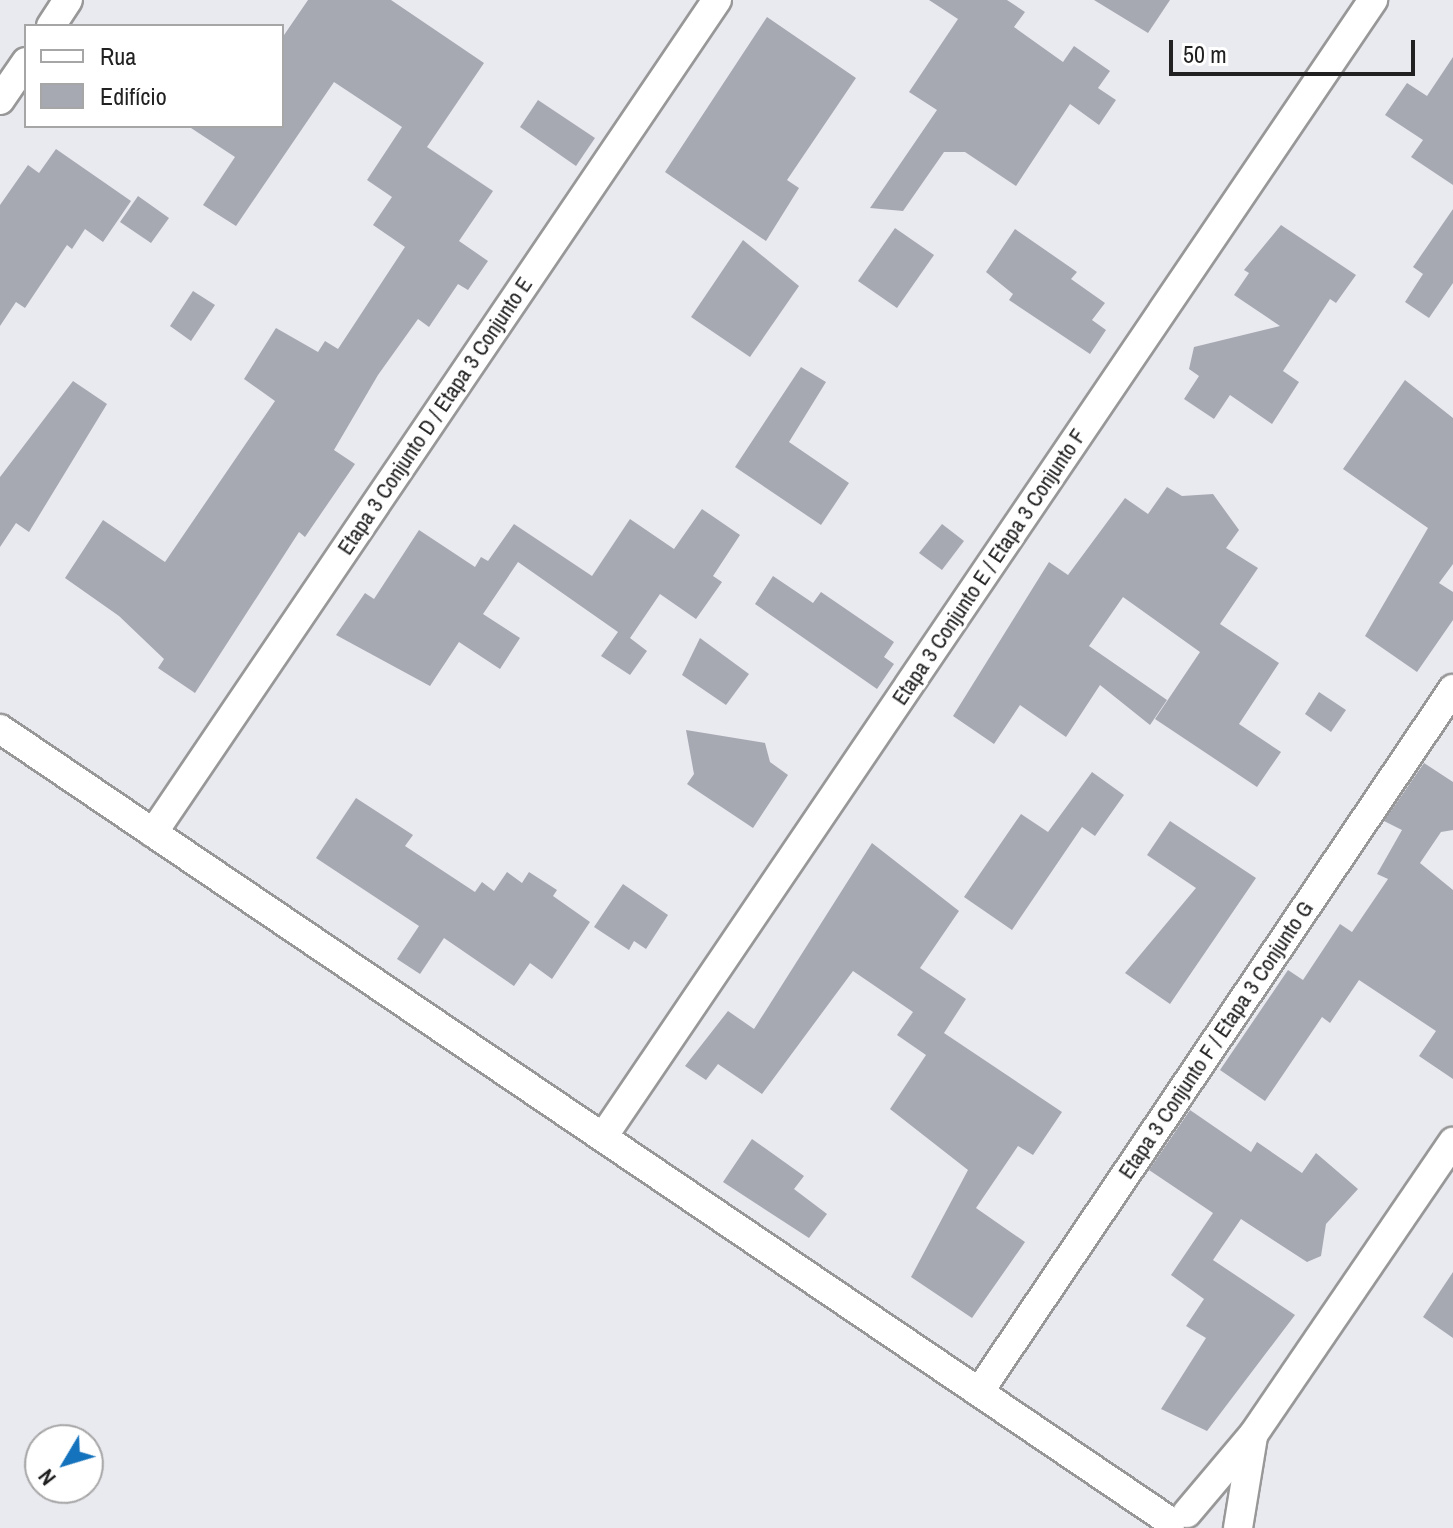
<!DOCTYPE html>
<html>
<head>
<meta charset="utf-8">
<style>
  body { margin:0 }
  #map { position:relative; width:1453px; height:1528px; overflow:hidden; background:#e9e9f0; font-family:"Archivo Narrow",sans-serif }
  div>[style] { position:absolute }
  .building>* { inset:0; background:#a7a9b2 }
  .roads { filter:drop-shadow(2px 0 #989898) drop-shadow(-2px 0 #989898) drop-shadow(0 2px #989898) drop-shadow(0 -2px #989898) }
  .street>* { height:28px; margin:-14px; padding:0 14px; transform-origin:14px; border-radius:14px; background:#fff }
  span { translate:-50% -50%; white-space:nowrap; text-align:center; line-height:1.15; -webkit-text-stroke:6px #fff; paint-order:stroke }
  .street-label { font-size:22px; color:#212121 }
  .legend { position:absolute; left:24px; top:24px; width:260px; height:104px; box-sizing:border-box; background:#fff; border:2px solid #a6a6a6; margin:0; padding:10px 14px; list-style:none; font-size:24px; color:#212121 }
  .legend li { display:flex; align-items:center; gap:16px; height:40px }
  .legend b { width:40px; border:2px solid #a6a6a6 }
  .north { position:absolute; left:24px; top:1424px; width:80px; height:80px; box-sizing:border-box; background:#fff; border:2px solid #a6a6a6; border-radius:50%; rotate:232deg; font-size:22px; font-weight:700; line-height:32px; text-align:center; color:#212121 }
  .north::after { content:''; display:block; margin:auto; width:28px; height:36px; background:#1573bd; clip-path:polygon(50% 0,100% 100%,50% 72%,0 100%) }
  .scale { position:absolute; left:1169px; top:40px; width:246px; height:36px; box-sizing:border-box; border:4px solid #212121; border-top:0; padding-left:10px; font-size:24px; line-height:28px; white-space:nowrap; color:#212121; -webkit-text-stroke:6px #fff; paint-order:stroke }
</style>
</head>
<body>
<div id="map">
  <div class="building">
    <div style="clip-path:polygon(308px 0,391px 0,484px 63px,427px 147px,493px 191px,459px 241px,488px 261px,468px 290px,458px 284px,429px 327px,418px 319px,378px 375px,334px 450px,355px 464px,305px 537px,299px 532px,195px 693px,158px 668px,164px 659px,119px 616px,65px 578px,103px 520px,165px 562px,275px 401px,244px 379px,276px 328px,318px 352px,325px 341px,338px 349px,405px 247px,373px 225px,392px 197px,367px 180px,402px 127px,334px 82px,236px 226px,203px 205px,235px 157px,188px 126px,282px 126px,282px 38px)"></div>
    <div style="clip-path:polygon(929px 0,1007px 0,1025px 12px,1014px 27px,1063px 62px,1074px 46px,1110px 71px,1098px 88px,1116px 100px,1099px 125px,1070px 104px,1016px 186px,965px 152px,944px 152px,903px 211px,870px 208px,937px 110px,909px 92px,958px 19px)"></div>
    <div style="clip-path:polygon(1094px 0,1170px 0,1148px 33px)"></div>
    <div style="clip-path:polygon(767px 17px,856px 78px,787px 180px,799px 188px,766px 241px,665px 172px)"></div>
    <div style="clip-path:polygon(1453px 57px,1453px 185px,1411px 157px,1423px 140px,1385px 115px,1407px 83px,1427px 96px)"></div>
    <div style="clip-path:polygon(538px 100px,595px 138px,576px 166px,520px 127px)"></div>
    <div style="clip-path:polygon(56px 149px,131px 201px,103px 242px,85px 229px,72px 249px,67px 245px,25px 308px,16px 302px,0 326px,0 205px,28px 165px,39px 173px)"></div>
    <div style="clip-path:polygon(138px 196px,169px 218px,151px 243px,120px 222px)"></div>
    <div style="clip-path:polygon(1453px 209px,1453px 283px,1429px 318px,1405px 302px,1423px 274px,1413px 267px)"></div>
    <div style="clip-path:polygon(1281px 225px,1356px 275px,1336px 303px,1330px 299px,1283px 371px,1299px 382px,1272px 424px,1230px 395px,1214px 419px,1184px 399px,1199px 376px,1189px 369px,1194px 347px,1280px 326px,1234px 295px,1249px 273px,1244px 270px)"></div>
    <div style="clip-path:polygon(895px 228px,934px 255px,897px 308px,858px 281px)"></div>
    <div style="clip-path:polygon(1015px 229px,1077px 272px,1071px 279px,1105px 303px,1092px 320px,1106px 330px,1090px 354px,1009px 300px,1013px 294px,986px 272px)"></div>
    <div style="clip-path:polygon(743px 240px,799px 286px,750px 357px,691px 317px)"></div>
    <div style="clip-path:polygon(193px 291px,215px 305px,191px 341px,170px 326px)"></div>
    <div style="clip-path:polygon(801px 367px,826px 382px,789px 442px,849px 483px,821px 525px,735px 467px)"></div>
    <div style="clip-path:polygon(1405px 380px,1453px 418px,1453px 564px,1439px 583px,1453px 592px,1453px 620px,1417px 672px,1365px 636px,1428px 528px,1343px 469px)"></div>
    <div style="clip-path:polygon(73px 381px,107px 404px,29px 532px,16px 523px,0 547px,0 477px)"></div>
    <div style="clip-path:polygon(1167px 487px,1182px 496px,1213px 494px,1239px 530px,1226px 548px,1258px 568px,1220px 624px,1279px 663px,1239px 724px,1281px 752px,1257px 787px,1155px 719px,1200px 652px,1123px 597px,1089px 646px,1167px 700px,1150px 725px,1100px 685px,1066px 737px,1020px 705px,994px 744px,953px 716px,1049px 562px,1068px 575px,1125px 498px,1148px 514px)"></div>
    <div style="clip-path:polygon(702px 509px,740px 535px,713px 576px,722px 582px,696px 619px,660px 594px,630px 638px,647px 651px,630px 675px,601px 656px,618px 632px,518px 562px,483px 614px,520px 638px,500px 669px,459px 642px,430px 686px,336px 635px,365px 593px,374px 599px,419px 530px,475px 567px,481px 557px,488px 561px,514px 524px,592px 576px,630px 519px,674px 549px)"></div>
    <div style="clip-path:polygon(942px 524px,964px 541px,942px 570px,919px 553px)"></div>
    <div style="clip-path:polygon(773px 576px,813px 603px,821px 592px,894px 642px,884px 657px,894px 664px,877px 689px,755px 604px)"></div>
    <div style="clip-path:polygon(700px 638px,749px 674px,726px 705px,682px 675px)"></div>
    <div style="clip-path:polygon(1319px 692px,1346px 710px,1331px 732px,1305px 714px)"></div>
    <div style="clip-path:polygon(686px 730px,765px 743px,770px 762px,788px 775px,753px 828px,687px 784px,694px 774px)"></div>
    <div style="clip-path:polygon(1424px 763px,1453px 782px,1453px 830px,1441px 832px,1420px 863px,1453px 890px,1453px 1079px,1419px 1056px,1436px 1031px,1359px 980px,1330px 1023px,1322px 1017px,1265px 1101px,1220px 1070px,1288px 970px,1303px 980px,1340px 924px,1352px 932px,1388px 879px,1377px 874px,1402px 830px,1384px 821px)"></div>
    <div style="clip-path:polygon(1092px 772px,1124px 795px,1095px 836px,1082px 827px,1012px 930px,964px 897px,1021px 814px,1048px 832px)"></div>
    <div style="clip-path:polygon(356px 798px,413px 835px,405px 846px,475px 892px,482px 882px,494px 891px,507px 872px,522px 883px,529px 872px,557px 890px,553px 896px,590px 922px,552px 979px,530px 963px,514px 986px,444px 938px,420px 974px,397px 959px,419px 926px,316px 858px)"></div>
    <div style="clip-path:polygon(1170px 821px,1256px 878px,1170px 1004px,1125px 973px,1196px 888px,1147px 855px)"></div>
    <div style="clip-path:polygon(872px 843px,959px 911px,920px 968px,966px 999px,944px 1033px,1062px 1112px,1033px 1155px,1018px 1146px,976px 1208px,1025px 1242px,972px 1318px,911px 1277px,968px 1170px,890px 1109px,926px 1055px,897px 1035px,913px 1012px,853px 971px,762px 1094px,718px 1064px,706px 1080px,685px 1066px,728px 1011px,754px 1029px)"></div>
    <div style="clip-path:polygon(623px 884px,668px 915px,646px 949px,634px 941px,629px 950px,594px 927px)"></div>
    <div style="clip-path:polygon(1190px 1110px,1251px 1152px,1257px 1142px,1302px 1173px,1316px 1153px,1358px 1189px,1326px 1224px,1321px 1256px,1307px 1262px,1241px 1219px,1213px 1260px,1295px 1315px,1207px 1431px,1161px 1409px,1206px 1338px,1186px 1326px,1204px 1299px,1171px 1275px,1213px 1213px,1149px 1170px)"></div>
    <div style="clip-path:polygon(752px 1139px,804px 1176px,794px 1189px,827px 1214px,809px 1238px,723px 1182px)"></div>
    <div style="clip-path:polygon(1453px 1272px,1453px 1338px,1423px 1317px)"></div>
  </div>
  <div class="roads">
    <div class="street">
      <div style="left:51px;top:26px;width:31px;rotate:-57deg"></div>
      <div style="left:0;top:100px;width:46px;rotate:-55.6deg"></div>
      <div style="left:0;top:729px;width:1414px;rotate:34.11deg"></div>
      <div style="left:153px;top:833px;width:1006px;rotate:-55.9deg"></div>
      <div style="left:605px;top:1134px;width:1370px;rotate:-55.89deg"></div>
      <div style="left:979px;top:1392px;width:848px;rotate:-56.01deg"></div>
      <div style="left:1187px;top:1513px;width:102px;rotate:-49.8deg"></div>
      <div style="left:1253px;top:1435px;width:355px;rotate:-55.7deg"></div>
      <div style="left:1238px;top:1528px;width:93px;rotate:-80.7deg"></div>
    </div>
  </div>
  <div class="street-label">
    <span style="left:435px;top:416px;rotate:-56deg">Etapa 3 Conjunto D / Etapa 3 Conjunto E</span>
    <span style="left:989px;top:567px;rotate:-56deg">Etapa 3 Conjunto E / Etapa 3 Conjunto F</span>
    <span style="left:1216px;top:1040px;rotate:-56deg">Etapa 3 Conjunto F / Etapa 3 Conjunto G</span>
  </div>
  <ul class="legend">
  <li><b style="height:10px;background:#fff"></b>Rua</li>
  <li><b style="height:22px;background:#a7a9b2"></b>Edifício</li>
  </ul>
  <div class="north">N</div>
  <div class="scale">50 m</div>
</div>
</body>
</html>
